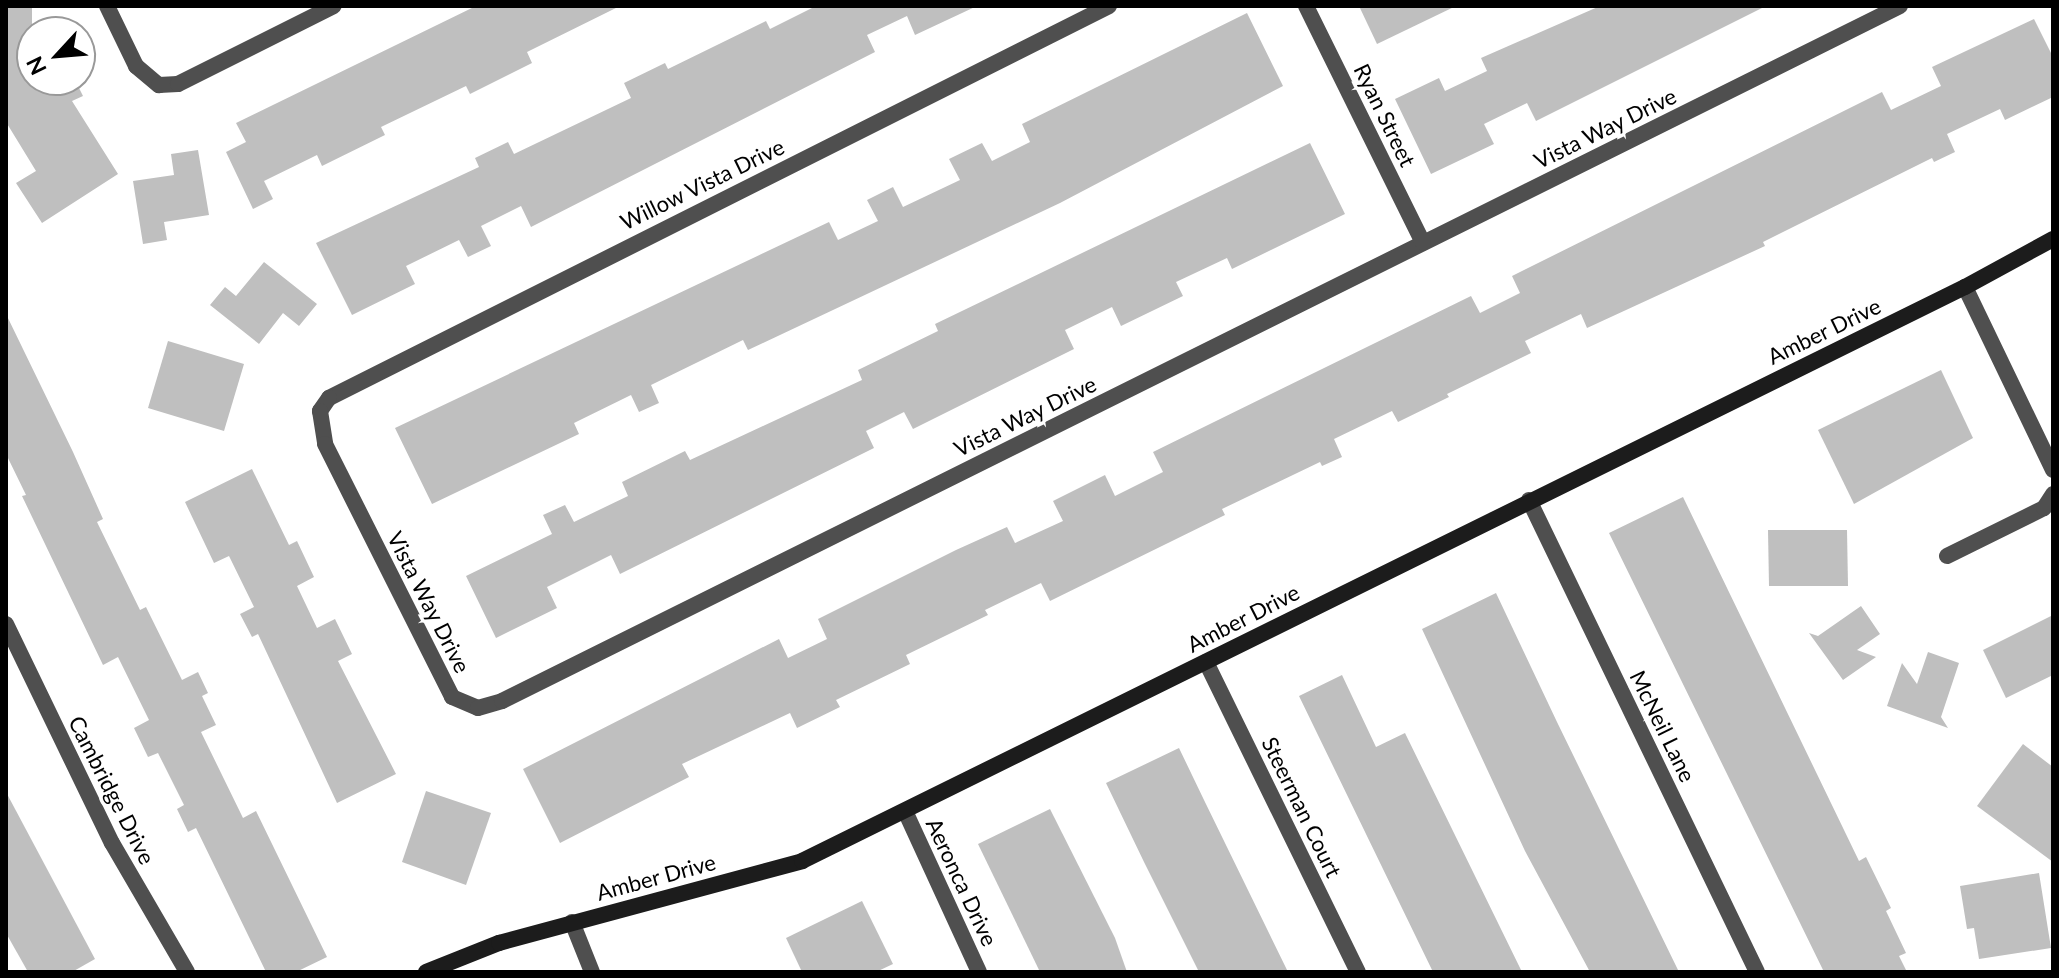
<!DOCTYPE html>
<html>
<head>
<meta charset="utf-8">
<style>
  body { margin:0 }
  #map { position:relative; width:2059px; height:978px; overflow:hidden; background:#fff; font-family:Lato,sans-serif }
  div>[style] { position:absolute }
  .building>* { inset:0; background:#bfbfbf }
  .street>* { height:16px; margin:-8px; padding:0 8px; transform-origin:8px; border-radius:8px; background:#4f4f4f }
  .secondary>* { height:16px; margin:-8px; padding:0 8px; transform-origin:8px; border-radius:8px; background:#1c1c1c }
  span { translate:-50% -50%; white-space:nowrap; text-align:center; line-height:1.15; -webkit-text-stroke:7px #fff; paint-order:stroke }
  .street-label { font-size:22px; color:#000 }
  .frame { position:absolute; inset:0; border:8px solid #000; pointer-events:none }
  .north { position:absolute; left:16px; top:16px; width:80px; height:80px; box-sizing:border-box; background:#fff; border:2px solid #999; border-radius:50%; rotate:244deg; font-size:22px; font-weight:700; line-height:32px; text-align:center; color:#000 }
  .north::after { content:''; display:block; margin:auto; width:28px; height:36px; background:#000; clip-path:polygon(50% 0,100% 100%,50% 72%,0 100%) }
</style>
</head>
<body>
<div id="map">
  <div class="building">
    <div style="clip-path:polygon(6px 6px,32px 6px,32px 80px,75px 80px,83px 96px,72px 101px,118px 174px,42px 223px,16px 183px,36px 171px,6px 122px)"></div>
    <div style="clip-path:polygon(476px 6px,620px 6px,527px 52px,532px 63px,470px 94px,466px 86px,381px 127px,385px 135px,322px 166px,317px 155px,264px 181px,273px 199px,253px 209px,226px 152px,246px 142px,236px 123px)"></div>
    <div style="clip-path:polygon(816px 6px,977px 6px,915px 35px,907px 16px,867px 35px,875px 52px,531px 227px,521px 206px,481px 226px,491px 246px,468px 257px,459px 240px,406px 266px,415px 284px,352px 315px,316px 243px,479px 167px,475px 158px,508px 142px,514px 154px,631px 98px,624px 83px,665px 63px,668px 69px,766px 21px,770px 29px)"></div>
    <div style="clip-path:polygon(1359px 6px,1456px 6px,1377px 44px)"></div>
    <div style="clip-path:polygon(1600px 6px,1766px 6px,1536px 121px,1527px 103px,1484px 124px,1494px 144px,1431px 174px,1395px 99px,1439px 78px,1445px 91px,1487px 71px,1481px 58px)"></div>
    <div style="clip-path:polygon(1247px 13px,1283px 86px,1060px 203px,748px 350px,743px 340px,651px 385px,659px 403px,639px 412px,631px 395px,574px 423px,579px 434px,432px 504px,395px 428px,829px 222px,838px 240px,878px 221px,867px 200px,893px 187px,903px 207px,960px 180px,949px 159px,982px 143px,992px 161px,1030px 142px,1022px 124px)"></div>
    <div style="clip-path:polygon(2034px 19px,2053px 57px,2053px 97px,2005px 120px,2000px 109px,1947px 134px,1955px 152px,1934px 162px,1932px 158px,1763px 242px,1765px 246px,1587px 328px,1581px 314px,1525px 341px,1531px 353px,1447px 394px,1449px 397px,1398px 422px,1392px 411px,1334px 439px,1342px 457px,1322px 466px,1320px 462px,1222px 509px,1225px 515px,1050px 601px,1041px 583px,985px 610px,988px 615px,906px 655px,910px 664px,836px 700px,840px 707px,797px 728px,790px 713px,682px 764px,689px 777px,560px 843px,523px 769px,779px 639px,788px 658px,827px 639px,818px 619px,956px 550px,1007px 527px,1015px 543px,1063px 521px,1053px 501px,1105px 475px,1115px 496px,1163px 472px,1153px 452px,1471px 296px,1480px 313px,1520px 293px,1512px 276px,1882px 92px,1891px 110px,1941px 86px,1932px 67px)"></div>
    <div style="clip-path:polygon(1310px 143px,1345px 214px,1232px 269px,1227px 258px,1176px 282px,1183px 296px,1121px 326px,1112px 307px,1065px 330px,1074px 349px,913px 429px,904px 412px,866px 431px,874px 448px,620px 574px,611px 555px,547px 587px,557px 608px,496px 638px,466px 576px,552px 534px,543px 515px,565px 505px,574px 522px,628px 496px,622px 482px,685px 451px,690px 460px,862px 380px,858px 370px,938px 331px,935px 324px)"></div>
    <div style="clip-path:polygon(198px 150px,209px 215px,164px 222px,167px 240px,143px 244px,133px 181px,174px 175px,171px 154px)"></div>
    <div style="clip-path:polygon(264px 262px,317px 304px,299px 326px,283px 313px,259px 344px,210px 305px,225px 287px,236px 296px)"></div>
    <div style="clip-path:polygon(6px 314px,73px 452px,103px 519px,97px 522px,140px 610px,146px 607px,182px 680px,198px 672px,208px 693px,202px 696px,216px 725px,201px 732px,243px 818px,256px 811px,327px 957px,296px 972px,266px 972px,196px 828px,188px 832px,177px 809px,184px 805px,158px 753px,148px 757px,134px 728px,149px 720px,118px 657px,103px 665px,22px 496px,26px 495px,6px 454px)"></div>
    <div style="clip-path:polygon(168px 341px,244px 364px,224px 431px,148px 408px)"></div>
    <div style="clip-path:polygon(1941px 370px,1973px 438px,1854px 504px,1818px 430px)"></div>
    <div style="clip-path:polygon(252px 469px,289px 545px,297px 541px,314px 577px,297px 586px,317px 628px,335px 619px,352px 654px,338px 661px,396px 774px,337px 803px,258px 634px,252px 637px,240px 614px,254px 607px,229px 556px,214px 563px,185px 502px)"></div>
    <div style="clip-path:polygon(1683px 497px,1859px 861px,1866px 857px,1891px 908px,1886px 911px,1906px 953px,1899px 956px,1907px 972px,1824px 972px,1609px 533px)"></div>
    <div style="clip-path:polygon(1768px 530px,1847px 530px,1848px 586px,1769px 586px)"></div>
    <div style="clip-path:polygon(1496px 593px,1557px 722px,1679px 972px,1590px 972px,1525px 851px,1422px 629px)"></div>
    <div style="clip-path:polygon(1861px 606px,1880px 634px,1857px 650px,1876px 657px,1843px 680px,1809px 633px,1818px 636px)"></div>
    <div style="clip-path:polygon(2053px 615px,2053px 675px,2006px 698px,1983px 650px)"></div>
    <div style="clip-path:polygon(1928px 652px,1959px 663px,1941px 717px,1948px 728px,1887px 706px,1902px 663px,1917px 684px)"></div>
    <div style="clip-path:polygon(1342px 675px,1376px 747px,1405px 733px,1522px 972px,1433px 972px,1299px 696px)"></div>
    <div style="clip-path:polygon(2023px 744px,2053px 767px,2053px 862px,1977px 806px)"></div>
    <div style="clip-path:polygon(1179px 748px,1204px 800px,1288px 972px,1199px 972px,1144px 862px,1106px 783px)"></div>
    <div style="clip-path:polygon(426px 791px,491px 813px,466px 885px,402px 862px)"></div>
    <div style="clip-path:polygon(6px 792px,95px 959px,72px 972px,28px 972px,6px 933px)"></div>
    <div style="clip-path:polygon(1050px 809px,1115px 938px,1127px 972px,1040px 972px,978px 844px)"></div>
    <div style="clip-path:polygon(2039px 873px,2051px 948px,1979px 959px,1974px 928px,1967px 929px,1960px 886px)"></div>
    <div style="clip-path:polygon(862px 901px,893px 964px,876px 972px,802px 972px,786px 938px)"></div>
  </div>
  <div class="street">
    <div style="left:107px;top:6px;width:67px;rotate:64.2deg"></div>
    <div style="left:136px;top:66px;width:30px;rotate:40deg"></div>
    <div style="left:159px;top:85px;width:19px;rotate:-3deg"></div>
    <div style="left:178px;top:84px;width:174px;rotate:-26.6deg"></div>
    <div style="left:1109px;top:6px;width:873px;rotate:153.32deg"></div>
    <div style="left:329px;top:398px;width:16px;rotate:125deg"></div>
    <div style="left:320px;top:411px;width:33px;rotate:81deg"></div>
    <div style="left:325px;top:444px;width:283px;rotate:63.3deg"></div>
    <div style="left:452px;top:697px;width:28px;rotate:23deg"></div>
    <div style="left:478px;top:708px;width:25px;rotate:-16deg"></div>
    <div style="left:502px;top:701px;width:1561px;rotate:-26.43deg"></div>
    <div style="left:1306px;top:6px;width:264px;rotate:63.7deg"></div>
    <div style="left:1965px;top:287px;width:203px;rotate:64.3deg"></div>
    <div style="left:1529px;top:500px;width:524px;rotate:64.22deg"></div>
    <div style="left:1947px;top:556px;width:108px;rotate:-26.3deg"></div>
    <div style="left:2044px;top:508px;width:17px;rotate:-57deg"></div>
    <div style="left:6px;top:624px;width:243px;rotate:64.2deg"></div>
    <div style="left:112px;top:843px;width:149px;rotate:59.8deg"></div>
    <div style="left:1206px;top:662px;width:345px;rotate:63.9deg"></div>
    <div style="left:905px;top:811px;width:177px;rotate:65.3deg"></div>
    <div style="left:572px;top:922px;width:54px;rotate:68.2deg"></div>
  </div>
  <div class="secondary">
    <div style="left:426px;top:972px;width:79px;rotate:-21.7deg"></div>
    <div style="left:499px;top:943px;width:314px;rotate:-15.1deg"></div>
    <div style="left:802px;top:861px;width:1297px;rotate:-26.27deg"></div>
    <div style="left:1965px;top:287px;width:100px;rotate:-28.6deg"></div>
  </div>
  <div class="street-label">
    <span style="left:1385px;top:115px;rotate:64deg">Ryan Street</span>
    <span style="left:1605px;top:128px;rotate:-26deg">Vista Way Drive</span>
    <span style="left:702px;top:184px;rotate:-26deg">Willow Vista Drive</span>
    <span style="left:1824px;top:331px;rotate:-26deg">Amber Drive</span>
    <span style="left:1025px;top:416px;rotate:-26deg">Vista Way Drive</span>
    <span style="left:429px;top:602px;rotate:63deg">Vista Way Drive</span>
    <span style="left:1243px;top:618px;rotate:-27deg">Amber Drive</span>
    <span style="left:1663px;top:726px;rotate:64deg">McNeil Lane</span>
    <span style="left:112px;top:790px;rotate:63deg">Cambridge Drive</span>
    <span style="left:1302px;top:807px;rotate:64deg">Steerman Court</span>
    <span style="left:656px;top:877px;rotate:-15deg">Amber Drive</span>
    <span style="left:962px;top:882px;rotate:65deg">Aeronca Drive</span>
  </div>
  <div class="frame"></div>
  <div class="north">N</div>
</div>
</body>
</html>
